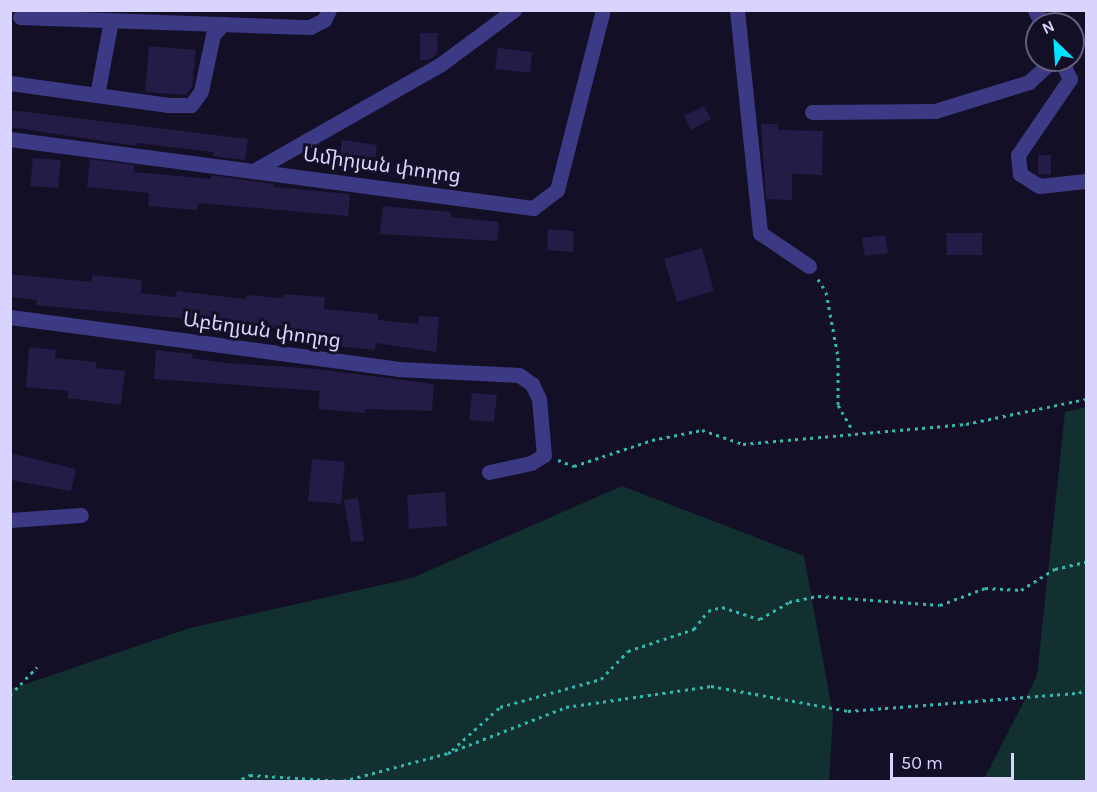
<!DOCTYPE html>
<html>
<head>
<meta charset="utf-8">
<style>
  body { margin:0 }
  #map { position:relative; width:1097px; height:792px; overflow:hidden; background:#130f26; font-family:Karla,"Noto Sans Armenian",sans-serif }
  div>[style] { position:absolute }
  .green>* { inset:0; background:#12302f }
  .building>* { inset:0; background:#241b47 }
  .path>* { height:3px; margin-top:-1.5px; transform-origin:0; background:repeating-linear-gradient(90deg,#2fb8b0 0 3px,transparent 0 7.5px) }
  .minor>* { height:15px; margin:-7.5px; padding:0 7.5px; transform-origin:7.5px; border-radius:7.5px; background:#3d3a85 }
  span { translate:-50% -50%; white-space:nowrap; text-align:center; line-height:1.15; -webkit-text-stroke:6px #130f26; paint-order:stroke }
  .street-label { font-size:20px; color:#d9d4ff }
  .frame { position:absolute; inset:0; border:12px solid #d9d4ff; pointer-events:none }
  .north { position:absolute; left:1025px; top:12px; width:60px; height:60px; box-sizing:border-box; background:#130f26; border:2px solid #625e7d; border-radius:50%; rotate:335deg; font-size:16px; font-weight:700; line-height:24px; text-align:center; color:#d9d4ff }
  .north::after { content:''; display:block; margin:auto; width:21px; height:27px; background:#00e5ff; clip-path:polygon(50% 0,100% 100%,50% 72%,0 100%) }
  .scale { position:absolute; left:890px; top:753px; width:124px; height:27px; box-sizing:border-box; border:3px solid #d9d4ff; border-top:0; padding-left:8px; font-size:18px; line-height:21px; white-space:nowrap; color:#d9d4ff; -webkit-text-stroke:4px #130f26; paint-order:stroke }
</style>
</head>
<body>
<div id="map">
  <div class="green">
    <div style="clip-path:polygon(1086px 407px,1086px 781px,983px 781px,1037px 676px,1065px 412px)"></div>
    <div style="clip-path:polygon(622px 486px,804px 556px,833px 715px,829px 781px,11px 781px,11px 689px,190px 628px,412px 578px)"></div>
  </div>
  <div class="building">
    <div style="clip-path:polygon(420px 33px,438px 33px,437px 54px,429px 60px,420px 60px)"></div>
    <div style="clip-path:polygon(149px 46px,196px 50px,192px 87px,186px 95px,145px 92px)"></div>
    <div style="clip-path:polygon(498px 48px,532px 52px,530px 73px,495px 69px)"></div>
    <div style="clip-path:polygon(704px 106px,711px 119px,691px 130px,684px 116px)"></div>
    <div style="clip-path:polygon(10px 110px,248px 139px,245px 160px,213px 156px,213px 152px,137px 143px,136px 146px,10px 127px)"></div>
    <div style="clip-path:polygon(761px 124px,778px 124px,778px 130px,823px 131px,822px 175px,792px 174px,792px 200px,766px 199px)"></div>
    <div style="clip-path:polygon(342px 140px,377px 145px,375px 162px,340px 157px)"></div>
    <div style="clip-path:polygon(1038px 155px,1051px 155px,1051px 175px,1038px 174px)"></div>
    <div style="clip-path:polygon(33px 158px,61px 160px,58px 188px,30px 186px)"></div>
    <div style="clip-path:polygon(90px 159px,134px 165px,134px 172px,211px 179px,211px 175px,274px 184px,273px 187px,350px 194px,348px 216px,198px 203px,197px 210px,148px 206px,149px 193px,87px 187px)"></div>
    <div style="clip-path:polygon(383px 206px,451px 212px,451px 217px,499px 222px,497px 241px,380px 234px)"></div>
    <div style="clip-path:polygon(548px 229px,574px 231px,573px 252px,547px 250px)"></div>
    <div style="clip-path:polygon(946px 233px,982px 233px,982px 255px,947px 255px)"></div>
    <div style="clip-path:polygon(885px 235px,888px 253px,865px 256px,862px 238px)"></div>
    <div style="clip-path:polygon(702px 248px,714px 291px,677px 302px,664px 259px)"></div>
    <div style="clip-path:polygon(10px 274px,91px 282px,92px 275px,142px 280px,141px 293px,176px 297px,177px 291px,245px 299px,246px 295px,283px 298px,284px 294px,325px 297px,324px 309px,378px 314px,378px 320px,418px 324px,419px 316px,439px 317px,436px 352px,376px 343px,375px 350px,335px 346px,336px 338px,280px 333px,281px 329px,243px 324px,36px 305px,37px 300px,10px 297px)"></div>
    <div style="clip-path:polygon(29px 347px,56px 350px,55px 358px,96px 362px,96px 368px,125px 371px,121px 405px,68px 398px,68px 391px,26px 387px)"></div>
    <div style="clip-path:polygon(156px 350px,193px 354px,192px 358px,227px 363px,317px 369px,434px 384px,432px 411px,366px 409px,365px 413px,318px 409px,320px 391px,154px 379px)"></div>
    <div style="clip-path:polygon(472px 393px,497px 395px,494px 422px,469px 420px)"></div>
    <div style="clip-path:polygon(10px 453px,76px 469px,71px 491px,10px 480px)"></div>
    <div style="clip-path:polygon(312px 459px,345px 462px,341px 504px,308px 501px)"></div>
    <div style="clip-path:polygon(445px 492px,447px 526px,409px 529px,407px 495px)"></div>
    <div style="clip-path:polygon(358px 498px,364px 541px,351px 542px,344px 500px)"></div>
  </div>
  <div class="path">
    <div style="left:818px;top:279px;width:15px;rotate:58deg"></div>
    <div style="left:826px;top:292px;width:66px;rotate:79.5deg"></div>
    <div style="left:838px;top:357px;width:48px;rotate:90deg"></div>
    <div style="left:838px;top:405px;width:30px;rotate:60deg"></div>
    <div style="left:558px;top:460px;width:17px;rotate:21deg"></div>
    <div style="left:574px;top:466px;width:82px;rotate:-18.4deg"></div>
    <div style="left:652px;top:440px;width:51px;rotate:-11.3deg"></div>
    <div style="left:702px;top:430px;width:43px;rotate:18.9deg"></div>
    <div style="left:743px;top:444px;width:224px;rotate:-5.1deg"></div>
    <div style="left:966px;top:424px;width:123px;rotate:-11.8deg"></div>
    <div style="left:10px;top:695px;width:39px;rotate:-46deg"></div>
    <div style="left:452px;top:750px;width:64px;rotate:-41.9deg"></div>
    <div style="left:500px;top:707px;width:105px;rotate:-15.5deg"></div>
    <div style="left:601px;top:679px;width:39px;rotate:-46deg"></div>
    <div style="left:628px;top:651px;width:70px;rotate:-18.4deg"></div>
    <div style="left:694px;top:629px;width:23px;rotate:-52deg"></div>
    <div style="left:708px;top:611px;width:15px;rotate:-16deg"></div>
    <div style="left:722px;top:607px;width:40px;rotate:18deg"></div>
    <div style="left:760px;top:619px;width:34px;rotate:-30deg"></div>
    <div style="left:789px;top:602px;width:30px;rotate:-12deg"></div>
    <div style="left:818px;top:596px;width:122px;rotate:4.2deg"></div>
    <div style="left:940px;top:605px;width:48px;rotate:-20.7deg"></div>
    <div style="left:985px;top:588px;width:36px;rotate:3deg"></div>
    <div style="left:1021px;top:590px;width:40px;rotate:-32deg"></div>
    <div style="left:1055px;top:569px;width:32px;rotate:-13deg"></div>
    <div style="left:10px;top:775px;width:9px;rotate:54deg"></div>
    <div style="left:235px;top:782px;width:17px;rotate:-25deg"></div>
    <div style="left:250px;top:775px;width:93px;rotate:3.7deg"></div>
    <div style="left:343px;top:781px;width:109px;rotate:-14.9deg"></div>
    <div style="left:448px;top:753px;width:127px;rotate:-21.3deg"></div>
    <div style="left:566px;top:707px;width:147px;rotate:-8.2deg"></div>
    <div style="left:711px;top:686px;width:139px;rotate:10.3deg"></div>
    <div style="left:848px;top:711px;width:232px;rotate:-4.5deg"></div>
    <div style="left:1079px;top:693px;width:9px;rotate:-36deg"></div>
  </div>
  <div class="minor">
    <div style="left:737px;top:10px;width:224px;rotate:84.1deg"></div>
    <div style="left:760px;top:233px;width:59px;rotate:34deg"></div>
    <div style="left:1035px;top:10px;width:16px;rotate:63deg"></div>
    <div style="left:20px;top:17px;width:290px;rotate:2deg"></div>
    <div style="left:310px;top:27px;width:16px;rotate:-27deg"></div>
    <div style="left:324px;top:20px;width:11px;rotate:-63deg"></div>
    <div style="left:1061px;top:60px;width:21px;rotate:65deg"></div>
    <div style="left:1070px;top:79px;width:92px;rotate:124.4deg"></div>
    <div style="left:1018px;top:155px;width:19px;rotate:84deg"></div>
    <div style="left:1020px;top:174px;width:22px;rotate:32deg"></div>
    <div style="left:1039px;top:186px;width:47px;rotate:-6.1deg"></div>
    <div style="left:10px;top:83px;width:160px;rotate:7.9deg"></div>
    <div style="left:168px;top:105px;width:23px"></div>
    <div style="left:191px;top:105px;width:17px;rotate:-54deg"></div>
    <div style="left:201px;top:91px;width:57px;rotate:-77.9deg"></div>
    <div style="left:213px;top:35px;width:15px;rotate:-48deg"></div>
    <div style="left:97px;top:95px;width:76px;rotate:-79.4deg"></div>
    <div style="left:812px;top:112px;width:123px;rotate:-0.5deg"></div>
    <div style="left:935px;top:111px;width:98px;rotate:-17.1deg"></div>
    <div style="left:1029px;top:82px;width:33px;rotate:-43deg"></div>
    <div style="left:10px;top:139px;width:528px;rotate:7.52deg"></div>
    <div style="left:533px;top:208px;width:30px;rotate:-37deg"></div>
    <div style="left:557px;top:190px;width:186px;rotate:-75.7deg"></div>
    <div style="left:257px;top:169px;width:212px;rotate:-29.7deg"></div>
    <div style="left:441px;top:64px;width:91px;rotate:-36.5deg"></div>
    <div style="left:10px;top:317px;width:391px;rotate:7.6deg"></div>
    <div style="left:398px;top:369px;width:121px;rotate:2.8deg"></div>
    <div style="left:519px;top:375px;width:16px;rotate:35deg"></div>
    <div style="left:532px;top:384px;width:17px;rotate:65deg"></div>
    <div style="left:539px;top:399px;width:56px;rotate:84.9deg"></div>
    <div style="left:544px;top:455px;width:15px;rotate:148deg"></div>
    <div style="left:531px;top:463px;width:43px;rotate:167.9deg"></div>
    <div style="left:10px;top:520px;width:71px;rotate:-4deg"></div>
  </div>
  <div class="street-label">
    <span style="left:382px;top:165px;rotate:8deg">Ամիրյան փողոց</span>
    <span style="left:262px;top:330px;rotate:8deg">Աբեղյան փողոց</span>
  </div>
  <div class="frame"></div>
  <div class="north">N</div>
  <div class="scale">50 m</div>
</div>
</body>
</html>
